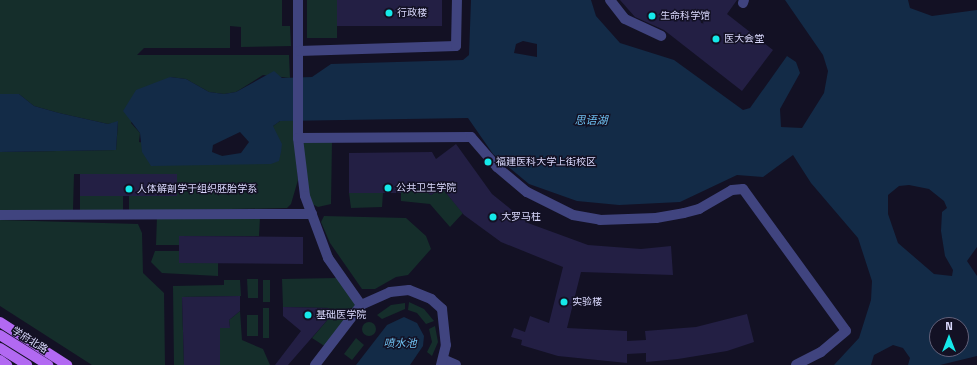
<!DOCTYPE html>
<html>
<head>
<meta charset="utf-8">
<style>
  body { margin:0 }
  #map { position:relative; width:977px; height:365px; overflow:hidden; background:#131124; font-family:"Titillium Web","Noto Sans SC",sans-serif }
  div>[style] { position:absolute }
  .green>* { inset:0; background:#152e2b }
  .round { border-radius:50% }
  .water>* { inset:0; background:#132b47 }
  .building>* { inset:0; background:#231f44 }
  .minor>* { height:10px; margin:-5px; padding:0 5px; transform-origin:5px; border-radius:5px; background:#40447f }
  .major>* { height:10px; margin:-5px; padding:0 5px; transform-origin:5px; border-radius:5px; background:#b269f2 }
  .dots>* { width:11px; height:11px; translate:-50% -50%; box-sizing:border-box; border:2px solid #131124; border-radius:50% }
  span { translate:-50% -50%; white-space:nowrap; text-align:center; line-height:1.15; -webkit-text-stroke:3px #131124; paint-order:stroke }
  .poi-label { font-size:10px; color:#d9d8fc }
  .left { translate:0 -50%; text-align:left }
  .street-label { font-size:10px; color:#d9d8fc }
  .water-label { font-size:11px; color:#6fc2f2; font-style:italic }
  .north { position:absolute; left:929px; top:317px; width:40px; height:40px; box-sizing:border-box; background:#131124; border:1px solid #62617a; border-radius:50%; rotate:0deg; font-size:11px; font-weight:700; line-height:16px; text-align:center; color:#d9d8fc }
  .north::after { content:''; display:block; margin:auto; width:14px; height:18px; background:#15e9ea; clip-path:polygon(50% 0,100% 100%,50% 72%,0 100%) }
</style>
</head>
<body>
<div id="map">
  <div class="green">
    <div style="clip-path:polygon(0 0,282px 0,282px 26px,290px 26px,291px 46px,241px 47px,241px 27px,230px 26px,230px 48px,144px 48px,137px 55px,289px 55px,290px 78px,263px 75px,236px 92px,224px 94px,209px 92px,186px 79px,170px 77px,131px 123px,140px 133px,139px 142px,271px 164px,273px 126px,280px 121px,293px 119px,298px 180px,291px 204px,287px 208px,129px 211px,129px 196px,177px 196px,177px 174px,74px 174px,73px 210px,0 210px,0 152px,116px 150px,118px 122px,108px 124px,59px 113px,34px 106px,19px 94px,0 94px)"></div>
    <div style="clip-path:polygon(307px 0,337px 0,337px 38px,307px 38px)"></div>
    <div style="clip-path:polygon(332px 140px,331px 204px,318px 207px,310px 203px,300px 141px)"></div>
    <div style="clip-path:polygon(401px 188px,421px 188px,431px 195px,442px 188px,463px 213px,450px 227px,430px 204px,401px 201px)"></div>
    <div style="clip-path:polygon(349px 193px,383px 193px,382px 207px,351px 208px)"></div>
    <div style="clip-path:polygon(80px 196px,123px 196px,123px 210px,80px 210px)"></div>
    <div style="clip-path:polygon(157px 216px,260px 217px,259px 236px,180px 236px,179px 245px,156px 245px)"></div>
    <div style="clip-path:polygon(324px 216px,406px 218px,426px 236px,431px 249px,408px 275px,396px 277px,375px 289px,362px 289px,330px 243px,321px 222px)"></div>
    <div style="clip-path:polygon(0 220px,138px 224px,142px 233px,143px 273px,164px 293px,165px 365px,92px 365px,0 306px)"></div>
    <div style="clip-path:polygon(155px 251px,179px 251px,180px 263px,218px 263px,218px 276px,162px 273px,151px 262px)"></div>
    <div style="clip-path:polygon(337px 278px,357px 305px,326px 347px,312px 338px,329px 318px,329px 308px,283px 307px,282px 279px)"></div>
    <div style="clip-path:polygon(247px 279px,258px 279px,258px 298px,248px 298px)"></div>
    <div style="clip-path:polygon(224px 280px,240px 280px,241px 296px,182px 297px,184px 365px,174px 365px,173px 286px,224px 285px)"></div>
    <div style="clip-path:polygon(263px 280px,270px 280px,270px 302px,263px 302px)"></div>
    <div style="clip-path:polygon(409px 302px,424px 309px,434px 321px,426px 324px,417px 313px,408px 310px)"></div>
    <div style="clip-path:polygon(405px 303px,405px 309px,382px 319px,377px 315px,391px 305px)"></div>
    <div style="clip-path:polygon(263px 308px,269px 308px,269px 338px,263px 338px)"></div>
    <div style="clip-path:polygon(240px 311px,242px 340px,263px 349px,270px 365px,220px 365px,220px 328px,230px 328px,229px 320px)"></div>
    <div style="clip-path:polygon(247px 315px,258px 315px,258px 336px,247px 336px)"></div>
    <div class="round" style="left:362px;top:322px;width:14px;height:14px"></div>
    <div style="clip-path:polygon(435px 326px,438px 342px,432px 356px,427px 352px,432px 342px,429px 329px)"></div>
    <div style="clip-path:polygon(356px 338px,364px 345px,352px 360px,344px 354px)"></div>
  </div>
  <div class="water">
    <div style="clip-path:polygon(evenodd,471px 0,591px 0,596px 16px,620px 43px,674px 60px,743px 110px,750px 108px,787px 56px,796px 62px,800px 73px,780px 109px,781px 127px,802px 128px,824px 93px,828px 71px,823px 55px,785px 0,908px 0,910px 8px,932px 16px,977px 10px,977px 247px,967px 261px,977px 276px,977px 356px,940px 365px,908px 365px,910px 358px,903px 348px,893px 345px,874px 355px,871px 365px,834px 365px,859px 338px,871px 300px,872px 281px,858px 238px,811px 183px,793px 155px,763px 177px,737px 175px,680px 202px,619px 205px,577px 201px,529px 184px,493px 154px,468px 118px,280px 121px,273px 126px,282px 144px,281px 152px,279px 161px,271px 164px,151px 166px,142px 152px,140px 133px,123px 111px,136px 90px,170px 77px,186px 79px,209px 92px,224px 94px,236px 92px,274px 71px,282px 78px,312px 77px,331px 64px,463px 60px,469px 55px,471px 0,523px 41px,537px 44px,537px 57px,514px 53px,516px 44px,523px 41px,471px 0,240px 132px,249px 142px,241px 153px,222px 156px,212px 152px,213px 145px,240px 132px,471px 0,909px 185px,929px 189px,944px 201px,947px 208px,942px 212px,941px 231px,945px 256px,953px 270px,952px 276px,934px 274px,898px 243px,888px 214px,888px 195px,899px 186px,909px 185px,471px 0,937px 325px,961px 325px,961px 349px,937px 349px,937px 325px)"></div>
    <div style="clip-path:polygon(0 94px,19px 94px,34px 106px,59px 113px,108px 124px,118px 121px,116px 150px,0 152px)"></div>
    <div style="clip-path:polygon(404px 317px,417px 323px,424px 336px,423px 346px,410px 365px,356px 365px,387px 325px)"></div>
  </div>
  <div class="building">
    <div style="clip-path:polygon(337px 0,442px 0,442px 26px,337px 26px)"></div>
    <div style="clip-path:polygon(620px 0,737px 0,727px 14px,773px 50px,742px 91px,664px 30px,635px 17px)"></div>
    <div style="clip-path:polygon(456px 144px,492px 194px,528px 223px,588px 245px,641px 249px,671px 246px,673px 275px,581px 272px,567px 328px,627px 331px,627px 341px,646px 340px,645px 331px,696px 327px,747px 314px,754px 342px,727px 351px,678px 359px,646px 362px,646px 353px,627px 354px,627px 363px,558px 356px,521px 345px,522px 340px,511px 337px,514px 328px,525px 332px,530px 316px,549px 323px,563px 267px,501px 242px,464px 215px,442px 188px,431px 195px,420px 188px,401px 188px,401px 193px,349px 193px,349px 153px,432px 152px,436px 159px)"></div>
    <div style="clip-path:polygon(80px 174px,177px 174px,177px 196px,80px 196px)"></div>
    <div style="clip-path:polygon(179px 236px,303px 237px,303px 264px,179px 263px)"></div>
    <div style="clip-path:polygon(240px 296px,240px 311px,229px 320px,230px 328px,220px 328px,220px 365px,184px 365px,182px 297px)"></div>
    <div style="clip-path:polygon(283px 307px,329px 308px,329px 318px,288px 365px,275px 365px,301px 331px,283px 316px)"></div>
  </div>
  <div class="minor">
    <div style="left:298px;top:0;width:138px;rotate:90deg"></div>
    <div style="left:298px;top:138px;width:58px;rotate:83.1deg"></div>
    <div style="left:305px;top:196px;width:66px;rotate:69.6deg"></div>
    <div style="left:328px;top:258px;width:57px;rotate:54.9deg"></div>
    <div style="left:610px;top:0;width:24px;rotate:52deg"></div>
    <div style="left:625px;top:19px;width:40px;rotate:25deg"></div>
    <div style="left:743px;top:3px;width:3px;rotate:-72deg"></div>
    <div style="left:299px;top:51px;width:157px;rotate:-1.8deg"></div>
    <div style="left:456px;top:46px;width:46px;rotate:-88.8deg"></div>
    <div style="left:298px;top:138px;width:173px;rotate:-0.3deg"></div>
    <div style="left:471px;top:137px;width:40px;rotate:49deg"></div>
    <div style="left:497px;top:167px;width:39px;rotate:40deg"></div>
    <div style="left:527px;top:192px;width:51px;rotate:26.6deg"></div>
    <div style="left:573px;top:215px;width:27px;rotate:10deg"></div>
    <div style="left:600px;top:220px;width:56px;rotate:-2deg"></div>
    <div style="left:656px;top:218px;width:28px;rotate:-10deg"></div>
    <div style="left:684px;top:213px;width:16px;rotate:-15deg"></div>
    <div style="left:699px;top:209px;width:38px;rotate:-30deg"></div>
    <div style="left:732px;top:190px;width:11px;rotate:-5deg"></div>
    <div style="left:743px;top:189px;width:175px;rotate:54deg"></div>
    <div style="left:846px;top:331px;width:33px;rotate:140deg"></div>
    <div style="left:821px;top:352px;width:28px;rotate:153deg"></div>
    <div style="left:0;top:215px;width:312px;rotate:-0.2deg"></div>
    <div style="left:445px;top:360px;width:12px;rotate:24deg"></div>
    <div style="left:315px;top:365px;width:76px;rotate:-52.5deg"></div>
    <div style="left:361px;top:305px;width:32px;rotate:-24deg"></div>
    <div style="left:390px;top:292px;width:19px;rotate:-6deg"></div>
    <div style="left:409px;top:290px;width:24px;rotate:22deg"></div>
    <div style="left:431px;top:299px;width:15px;rotate:42deg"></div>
    <div style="left:442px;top:309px;width:36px;rotate:84deg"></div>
    <div style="left:446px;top:345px;width:21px;rotate:104deg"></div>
  </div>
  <div class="major">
    <div style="left:0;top:322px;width:80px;rotate:32.7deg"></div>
    <div style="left:0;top:335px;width:57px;rotate:32deg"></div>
    <div style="left:0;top:348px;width:32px;rotate:32deg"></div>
    <div style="left:0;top:360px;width:9px;rotate:36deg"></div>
  </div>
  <div class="dots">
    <div style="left:389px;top:13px;background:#15e9ea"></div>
    <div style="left:652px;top:16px;background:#15e9ea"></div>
    <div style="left:716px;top:39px;background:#15e9ea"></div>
    <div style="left:488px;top:162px;background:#15e9ea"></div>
    <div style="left:388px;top:188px;background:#15e9ea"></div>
    <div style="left:129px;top:189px;background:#15e9ea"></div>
    <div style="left:493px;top:217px;background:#15e9ea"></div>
    <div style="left:564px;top:302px;background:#15e9ea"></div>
    <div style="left:308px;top:315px;background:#15e9ea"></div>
  </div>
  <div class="poi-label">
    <span class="left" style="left:397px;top:13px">行政楼</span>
    <span class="left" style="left:660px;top:16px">生命科学馆</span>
    <span class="left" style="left:724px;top:39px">医大会堂</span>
    <span class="left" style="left:496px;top:162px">福建医科大学上街校区</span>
    <span class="left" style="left:396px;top:188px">公共卫生学院</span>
    <span class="left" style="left:137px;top:189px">人体解剖学于组织胚胎学系</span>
    <span class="left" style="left:501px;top:217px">大罗马柱</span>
    <span class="left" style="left:572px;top:302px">实验楼</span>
    <span class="left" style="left:316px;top:315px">基础医学院</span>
  </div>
  <div class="street-label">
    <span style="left:30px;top:340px;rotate:32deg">学府北路</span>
  </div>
  <div class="water-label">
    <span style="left:591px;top:120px">思语湖</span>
    <span style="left:400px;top:343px">喷水池</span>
  </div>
  <div class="north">N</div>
</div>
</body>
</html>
